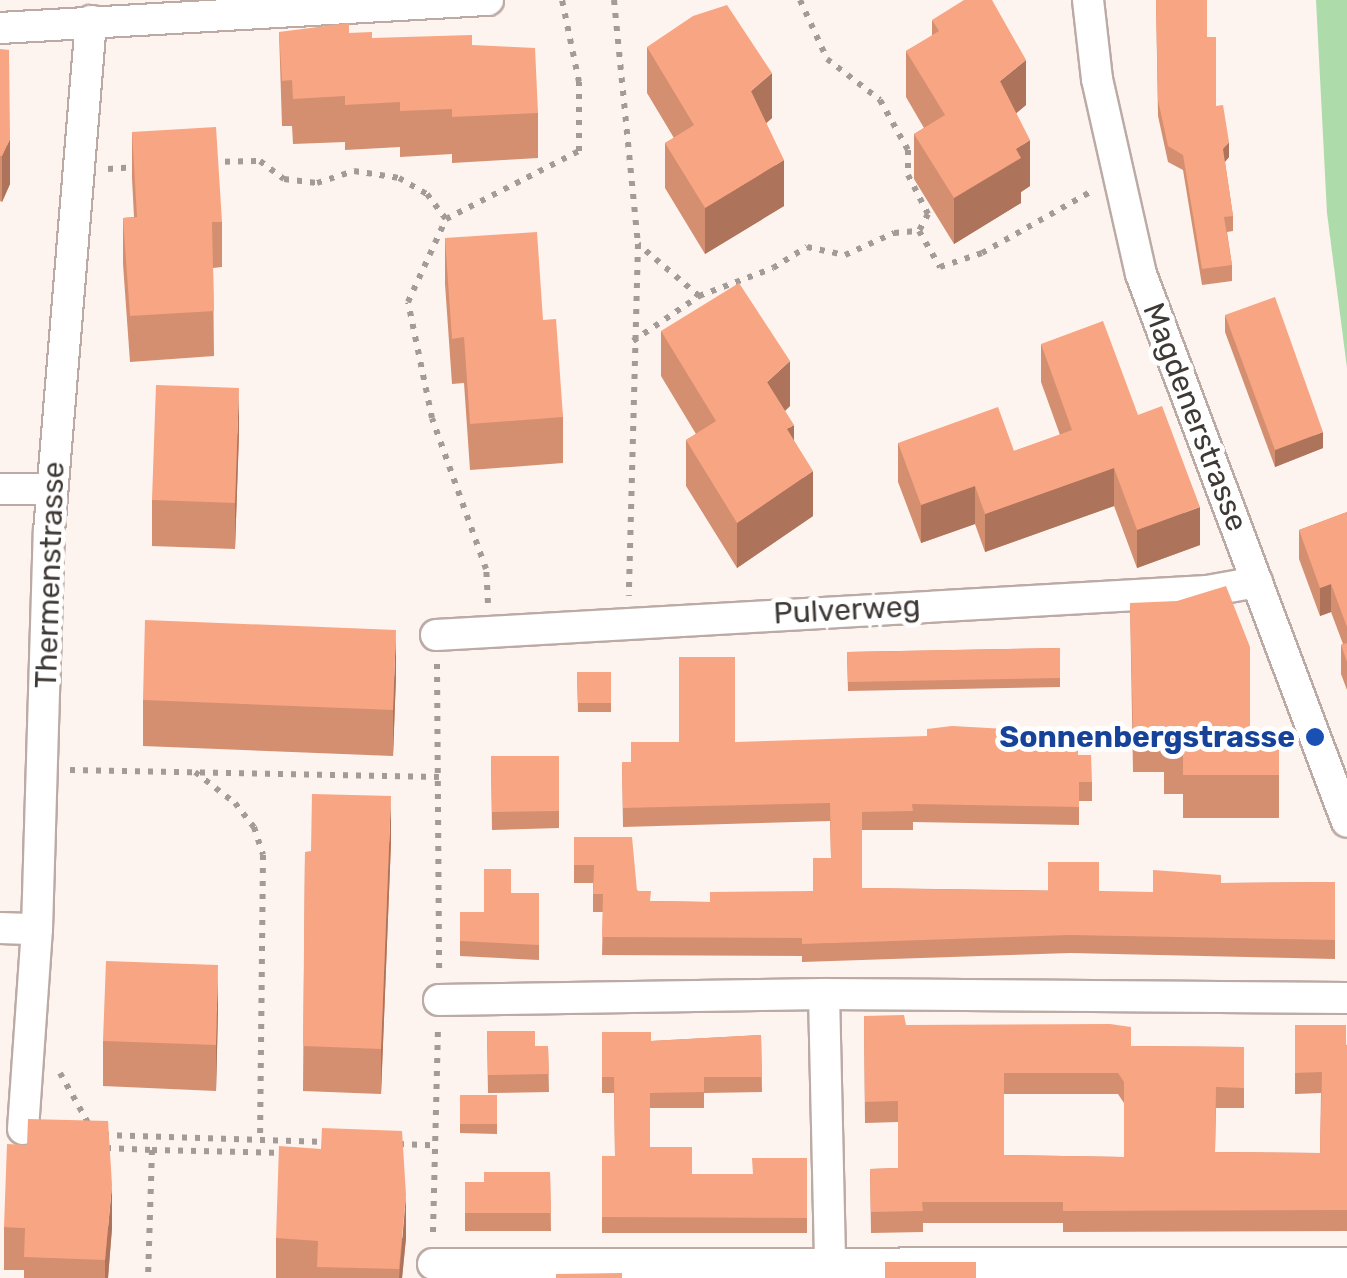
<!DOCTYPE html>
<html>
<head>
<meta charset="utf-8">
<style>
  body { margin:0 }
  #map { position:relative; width:1347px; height:1278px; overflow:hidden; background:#fdf3ef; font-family:Rubik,sans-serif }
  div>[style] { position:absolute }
  .green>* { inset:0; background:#addbaa }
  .path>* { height:6px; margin-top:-3px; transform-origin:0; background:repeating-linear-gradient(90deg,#a39b98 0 5px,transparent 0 13px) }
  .roads { filter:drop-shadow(2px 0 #bcaba5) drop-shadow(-2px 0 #bcaba5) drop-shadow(0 2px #bcaba5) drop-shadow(0 -2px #bcaba5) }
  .minor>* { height:30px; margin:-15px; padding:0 15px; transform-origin:15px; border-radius:15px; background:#fff }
  .wall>* { inset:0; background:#d48e70 }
  .shaded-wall>* { inset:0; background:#ad745b }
  .building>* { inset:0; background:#f7a582 }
  .dots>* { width:28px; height:28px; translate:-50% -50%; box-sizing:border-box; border:5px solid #fff; border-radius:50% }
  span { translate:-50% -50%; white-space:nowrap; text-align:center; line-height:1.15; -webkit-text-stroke:10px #fff; paint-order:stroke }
  .street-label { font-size:30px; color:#3f3936 }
  .transit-label { font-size:30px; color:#164399; font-weight:700 }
  .right { translate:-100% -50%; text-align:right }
</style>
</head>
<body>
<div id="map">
  <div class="green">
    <div style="clip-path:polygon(1316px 0,1347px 0,1347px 368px,1327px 213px)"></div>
  </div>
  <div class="path">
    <div style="left:614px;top:0;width:245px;rotate:84.4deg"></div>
    <div style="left:638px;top:244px;width:352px;rotate:91.5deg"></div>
    <div style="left:800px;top:0;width:65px;rotate:65.4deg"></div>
    <div style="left:827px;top:59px;width:67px;rotate:37.7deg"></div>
    <div style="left:880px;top:100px;width:57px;rotate:60.8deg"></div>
    <div style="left:908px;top:150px;width:25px;rotate:90deg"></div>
    <div style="left:908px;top:175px;width:44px;rotate:62.9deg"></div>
    <div style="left:928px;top:214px;width:19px;rotate:118deg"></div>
    <div style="left:212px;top:162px;width:48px;rotate:-1.2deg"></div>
    <div style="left:260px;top:161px;width:30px;rotate:37deg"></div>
    <div style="left:284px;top:179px;width:33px;rotate:7deg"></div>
    <div style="left:317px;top:183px;width:39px;rotate:-18deg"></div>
    <div style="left:354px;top:171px;width:46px;rotate:8.8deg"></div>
    <div style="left:399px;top:178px;width:32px;rotate:30deg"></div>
    <div style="left:427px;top:194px;width:31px;rotate:53deg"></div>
    <div style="left:108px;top:169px;width:32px;rotate:-4deg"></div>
    <div style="left:699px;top:296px;width:79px;rotate:-20.7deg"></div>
    <div style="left:773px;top:268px;width:40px;rotate:-32deg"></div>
    <div style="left:807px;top:247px;width:39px;rotate:12deg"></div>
    <div style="left:845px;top:255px;width:54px;rotate:-24.2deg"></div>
    <div style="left:894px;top:233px;width:25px;rotate:-5deg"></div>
    <div style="left:919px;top:231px;width:42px;rotate:59.7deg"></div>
    <div style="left:940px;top:267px;width:44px;rotate:-18.4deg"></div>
    <div style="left:982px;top:253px;width:126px;rotate:-29.4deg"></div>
    <div style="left:633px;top:341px;width:80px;rotate:-34.3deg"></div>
    <div style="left:699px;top:296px;width:80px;rotate:-139.6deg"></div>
    <div style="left:488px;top:603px;width:34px;rotate:-93deg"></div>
    <div style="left:486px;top:569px;width:160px;rotate:-109.7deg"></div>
    <div style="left:432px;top:418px;width:118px;rotate:-101.7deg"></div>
    <div style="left:408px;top:302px;width:91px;rotate:-65.4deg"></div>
    <div style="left:446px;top:219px;width:149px;rotate:-27.1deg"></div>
    <div style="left:579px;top:151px;width:69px;rotate:-90deg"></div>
    <div style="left:579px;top:82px;width:84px;rotate:-101.7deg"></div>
    <div style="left:437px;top:664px;width:308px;rotate:89.6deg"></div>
    <div style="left:70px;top:770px;width:369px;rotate:1.1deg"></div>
    <div style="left:195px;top:772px;width:51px;rotate:37.8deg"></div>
    <div style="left:235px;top:803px;width:31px;rotate:52deg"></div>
    <div style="left:254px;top:827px;width:29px;rotate:72deg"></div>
    <div style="left:263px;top:855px;width:286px;rotate:90.6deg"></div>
    <div style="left:60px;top:1073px;width:63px;rotate:60.6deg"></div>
    <div style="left:104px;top:1135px;width:223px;rotate:1.8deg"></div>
    <div style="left:399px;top:1144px;width:33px;rotate:2deg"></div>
    <div style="left:106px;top:1148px;width:46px;rotate:2.5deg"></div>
    <div style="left:152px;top:1150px;width:128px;rotate:91.8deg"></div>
    <div style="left:152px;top:1150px;width:133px;rotate:1.3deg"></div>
    <div style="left:433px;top:1232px;width:203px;rotate:-88.6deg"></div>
  </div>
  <div class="roads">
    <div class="minor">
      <div style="left:1088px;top:0;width:80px;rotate:83.5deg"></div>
      <div style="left:1097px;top:79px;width:200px;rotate:77.3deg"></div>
      <div style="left:1141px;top:274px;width:585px;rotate:69.4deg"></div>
      <div style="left:0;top:28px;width:489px;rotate:-3.3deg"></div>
      <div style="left:0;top:489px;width:52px"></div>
      <div style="left:436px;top:635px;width:772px;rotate:-3.27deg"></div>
      <div style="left:1207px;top:591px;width:51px;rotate:-10.2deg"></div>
      <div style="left:0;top:928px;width:37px;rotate:2deg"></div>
      <div style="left:824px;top:994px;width:267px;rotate:88.7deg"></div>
      <div style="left:439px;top:1000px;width:385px;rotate:-0.9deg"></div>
      <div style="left:824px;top:994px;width:523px;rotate:0.44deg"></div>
      <div style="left:23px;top:1129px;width:200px;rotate:-86deg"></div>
      <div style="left:37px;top:929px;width:397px;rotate:-88.3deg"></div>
      <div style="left:49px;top:532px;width:513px;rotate:-85.3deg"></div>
      <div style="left:433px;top:1264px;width:914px;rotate:-0.06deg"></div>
    </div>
  </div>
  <div class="wall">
    <div style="clip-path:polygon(1156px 0,1207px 37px,1216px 106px,1229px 157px,1225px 162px,1233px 216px,1233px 231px,1227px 232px,1232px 265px,1232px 281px,1202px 285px,1183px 170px,1168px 162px,1158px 116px)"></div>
    <div style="clip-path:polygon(932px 20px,1026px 105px,1016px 113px,1030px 186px,1021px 192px,1021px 203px,954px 244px,914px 179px,914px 134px,924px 128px,906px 97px,906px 51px,932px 36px)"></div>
    <div style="clip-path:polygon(279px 32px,349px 33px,372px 38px,472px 45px,538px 113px,538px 158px,452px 163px,452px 154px,400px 157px,400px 147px,345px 150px,345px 142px,293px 144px,292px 126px,282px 126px)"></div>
    <div style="clip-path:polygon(647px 47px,772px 118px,766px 123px,784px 206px,705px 254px,665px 188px,665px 143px,674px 138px,647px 93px)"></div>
    <div style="clip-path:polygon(0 49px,10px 184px,2px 202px,0 201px)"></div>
    <div style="clip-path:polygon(132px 132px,222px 222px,222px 267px,213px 268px,214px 356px,130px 362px,123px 264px,123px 218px,134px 217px,132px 178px)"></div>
    <div style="clip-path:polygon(445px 238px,543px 320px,563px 417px,563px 463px,470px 470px,464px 383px,452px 384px,445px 284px)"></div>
    <div style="clip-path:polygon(1225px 315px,1323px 448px,1275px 467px,1225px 332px)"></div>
    <div style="clip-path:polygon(661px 331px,790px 406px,785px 411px,813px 516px,737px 568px,686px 486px,686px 440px,696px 434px,661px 376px)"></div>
    <div style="clip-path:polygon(1041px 344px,1138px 415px,1200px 545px,1137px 568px,1114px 506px,985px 552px,975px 524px,921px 543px,898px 482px,898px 443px,1014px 451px,1060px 435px,1041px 382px)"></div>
    <div style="clip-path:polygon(239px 433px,235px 549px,152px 546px,152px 500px)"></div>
    <div style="clip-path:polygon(1347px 512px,1347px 690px,1341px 674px,1341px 645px,1343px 644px,1331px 612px,1320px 616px,1299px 559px,1299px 530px)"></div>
    <div style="clip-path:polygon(1130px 603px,1250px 729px,1279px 729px,1279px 818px,1183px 818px,1183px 794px,1164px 794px,1164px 772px,1133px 772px)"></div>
    <div style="clip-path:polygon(1060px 648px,1060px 687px,848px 691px,847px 652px)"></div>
    <div style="clip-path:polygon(577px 672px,611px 672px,611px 712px,578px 712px)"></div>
    <div style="clip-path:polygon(396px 676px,393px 756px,143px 746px,143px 700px)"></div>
    <div style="clip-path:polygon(735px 742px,1078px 755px,1092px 782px,1092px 801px,1079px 801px,1079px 825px,913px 822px,913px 830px,862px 830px,862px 888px,1153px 892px,1221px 883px,1335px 882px,1335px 959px,1070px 953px,802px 962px,802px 956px,602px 955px,603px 912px,593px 912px,593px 883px,574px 883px,574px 837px,650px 901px,710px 902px,813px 891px,831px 858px,830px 821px,623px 827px,622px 762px,631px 762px)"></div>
    <div style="clip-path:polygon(491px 756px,559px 756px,559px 828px,492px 830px)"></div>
    <div style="clip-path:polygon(391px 842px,381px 1094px,303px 1091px,305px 852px)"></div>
    <div style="clip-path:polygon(511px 893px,539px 893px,539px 960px,460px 956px,460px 912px,484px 912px)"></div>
    <div style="clip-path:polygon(218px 1011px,216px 1091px,103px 1086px,103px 1041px)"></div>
    <div style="clip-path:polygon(evenodd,864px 1016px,906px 1025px,1131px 1046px,1244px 1047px,1244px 1108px,1216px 1108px,1215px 1152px,1320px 1153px,1321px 1093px,1295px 1094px,1295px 1025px,1347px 1045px,1347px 1231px,1063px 1232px,1063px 1223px,923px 1223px,923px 1232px,871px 1233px,870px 1169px,898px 1168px,898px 1122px,865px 1123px,864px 1016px,1004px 1094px,1118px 1094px,1124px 1103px,1124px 1157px,1004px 1155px,1004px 1094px)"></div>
    <div style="clip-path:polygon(487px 1031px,535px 1046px,548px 1046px,549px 1092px,488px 1093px)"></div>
    <div style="clip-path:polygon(602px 1032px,651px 1041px,761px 1035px,762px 1092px,704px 1093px,704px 1108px,650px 1108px,650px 1147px,692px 1174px,753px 1174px,807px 1158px,807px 1233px,602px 1233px,602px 1156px,615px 1156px,614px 1093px,602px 1093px)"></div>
    <div style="clip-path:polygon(460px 1095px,497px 1095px,497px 1134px,460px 1133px)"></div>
    <div style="clip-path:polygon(550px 1172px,551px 1231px,465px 1231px,465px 1182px,484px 1182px)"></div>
    <div style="clip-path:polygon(4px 1227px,112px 1228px,108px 1278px,24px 1278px,24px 1270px,4px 1270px)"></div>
    <div style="clip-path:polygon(276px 1238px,406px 1238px,402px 1278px,276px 1278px)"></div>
  </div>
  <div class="shaded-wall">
    <div style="clip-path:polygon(1026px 60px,1026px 105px,1000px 127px,1000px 81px)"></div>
    <div style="clip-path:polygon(772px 73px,772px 118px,751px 137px,751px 91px)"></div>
    <div style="clip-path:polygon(10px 139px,10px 184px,2px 202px,2px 156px)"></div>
    <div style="clip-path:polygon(1030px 140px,1030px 186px,1021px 192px,1021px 203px,954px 244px,954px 198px,1016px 149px)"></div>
    <div style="clip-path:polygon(1229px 142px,1229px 157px,1223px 164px,1223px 149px)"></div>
    <div style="clip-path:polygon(784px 160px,784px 206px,705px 254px,705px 208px)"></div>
    <div style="clip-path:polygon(790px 361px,790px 406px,767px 427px,767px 382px)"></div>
    <div style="clip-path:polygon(239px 388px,239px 433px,235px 549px,235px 503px)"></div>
    <div style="clip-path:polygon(794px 425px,794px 471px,787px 429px)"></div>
    <div style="clip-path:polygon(1323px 432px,1323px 448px,1275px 467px,1275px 450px)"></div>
    <div style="clip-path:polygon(1114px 468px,1114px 506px,985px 552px,985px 514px)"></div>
    <div style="clip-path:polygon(813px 471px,813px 516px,737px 568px,737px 523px)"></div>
    <div style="clip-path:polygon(975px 486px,975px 524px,921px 543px,921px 505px)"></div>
    <div style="clip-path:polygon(1200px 507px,1200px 545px,1137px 568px,1137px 530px)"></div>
    <div style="clip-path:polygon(1331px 584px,1331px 612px,1320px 616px,1320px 588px)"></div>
    <div style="clip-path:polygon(396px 630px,396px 676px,393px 756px,393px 710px)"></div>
    <div style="clip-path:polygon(391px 796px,391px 842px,381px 1094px,381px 1049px)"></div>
    <div style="clip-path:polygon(218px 965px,218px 1011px,216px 1091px,216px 1045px)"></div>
    <div style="clip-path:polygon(112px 1185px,112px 1228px,108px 1278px,105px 1278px,105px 1260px)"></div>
    <div style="clip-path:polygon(406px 1195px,406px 1238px,402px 1278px,399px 1278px)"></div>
  </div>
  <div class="building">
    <div style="clip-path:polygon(964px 0,992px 0,1026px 60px,1000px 81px,1030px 140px,1016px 149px,1021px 158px,954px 198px,914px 134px,945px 115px,906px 51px,939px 31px,932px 20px)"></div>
    <div style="clip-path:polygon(1156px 0,1207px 0,1207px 37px,1216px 37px,1216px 106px,1223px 105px,1229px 142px,1223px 149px,1233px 216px,1224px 217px,1232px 265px,1202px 269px,1183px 155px,1168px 146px,1158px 100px)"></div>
    <div style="clip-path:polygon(727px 5px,772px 73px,751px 91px,784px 160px,705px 208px,665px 143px,694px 125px,647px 47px,693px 16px)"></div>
    <div style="clip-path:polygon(349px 23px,349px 33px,372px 32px,372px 38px,472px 35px,472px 45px,535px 48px,538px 113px,452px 117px,452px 109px,400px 111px,400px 102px,345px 105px,345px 96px,293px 99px,292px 80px,282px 81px,279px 32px)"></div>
    <div style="clip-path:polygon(0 49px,9px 50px,10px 139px,2px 156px,0 156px)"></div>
    <div style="clip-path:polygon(216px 127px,222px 222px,212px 222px,214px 311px,130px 316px,123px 218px,137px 217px,132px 132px)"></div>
    <div style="clip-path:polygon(537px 232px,543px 320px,556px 319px,563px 417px,470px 424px,464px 337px,452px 339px,445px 238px)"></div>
    <div style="clip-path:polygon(739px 283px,790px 361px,767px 382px,794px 425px,787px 429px,813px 471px,737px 523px,686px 440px,716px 421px,661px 331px)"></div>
    <div style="clip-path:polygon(1275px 297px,1323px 432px,1275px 450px,1225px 315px)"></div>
    <div style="clip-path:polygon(1103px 321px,1138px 415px,1162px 406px,1200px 507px,1137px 530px,1114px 468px,985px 514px,975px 486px,921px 505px,898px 443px,998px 407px,1014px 451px,1072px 430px,1041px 344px)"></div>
    <div style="clip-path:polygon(156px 385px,239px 388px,235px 503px,152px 500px)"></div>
    <div style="clip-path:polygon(1347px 512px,1347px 627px,1331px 584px,1320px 588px,1299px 530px)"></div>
    <div style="clip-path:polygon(1226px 586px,1250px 647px,1250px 729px,1279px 729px,1279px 775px,1183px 775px,1183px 752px,1164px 752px,1164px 729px,1133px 729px,1130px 603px,1177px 601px)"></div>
    <div style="clip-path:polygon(145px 620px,396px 630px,393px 710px,143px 700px)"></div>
    <div style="clip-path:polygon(1347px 643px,1347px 662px,1341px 645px)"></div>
    <div style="clip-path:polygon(1060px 648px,1060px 678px,848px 682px,847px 652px)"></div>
    <div style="clip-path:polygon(679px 657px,735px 657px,735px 742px,927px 736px,927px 729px,952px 726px,1078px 733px,1078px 755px,1091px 755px,1092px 782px,1079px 782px,1079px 807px,912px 804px,913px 811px,862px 812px,862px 888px,1048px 891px,1048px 862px,1099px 862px,1099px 892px,1153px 892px,1153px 870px,1221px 875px,1221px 883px,1335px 882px,1335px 940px,1070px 935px,802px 944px,802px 938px,602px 937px,603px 894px,593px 894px,594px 865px,574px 865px,574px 837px,632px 837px,637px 891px,651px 891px,650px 901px,710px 902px,710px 892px,813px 891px,813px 858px,831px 858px,830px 803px,623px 808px,622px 762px,631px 762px,631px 742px,679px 742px)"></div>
    <div style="clip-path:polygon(577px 672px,611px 672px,611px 703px,578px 703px)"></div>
    <div style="clip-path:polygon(491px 756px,559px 756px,559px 811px,492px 812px)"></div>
    <div style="clip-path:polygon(312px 794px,391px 796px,381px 1049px,303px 1046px,305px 852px,311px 852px)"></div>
    <div style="clip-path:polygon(484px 869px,511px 869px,511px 893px,539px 893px,539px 945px,460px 941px,460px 912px,484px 912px)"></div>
    <div style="clip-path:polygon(106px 961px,218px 965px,216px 1045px,103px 1041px)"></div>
    <div style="clip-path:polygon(evenodd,904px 1015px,906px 1025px,1110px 1024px,1131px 1027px,1131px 1046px,1244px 1047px,1244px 1088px,1216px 1087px,1215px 1152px,1320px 1153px,1322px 1072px,1295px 1073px,1295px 1025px,1346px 1025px,1346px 1045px,1347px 1045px,1347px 1210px,1063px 1211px,1063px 1202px,922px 1202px,923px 1211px,871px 1212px,870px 1169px,898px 1168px,898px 1101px,865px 1102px,864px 1016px,904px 1015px,1004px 1073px,1118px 1073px,1124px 1082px,1124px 1157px,1004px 1155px,1004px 1073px)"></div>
    <div style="clip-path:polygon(487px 1031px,535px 1031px,535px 1046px,548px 1046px,549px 1074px,488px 1075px)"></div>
    <div style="clip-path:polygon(602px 1032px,651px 1032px,651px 1041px,761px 1035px,762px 1077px,704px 1077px,704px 1092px,650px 1093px,650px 1147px,692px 1147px,692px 1174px,753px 1174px,752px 1158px,807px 1158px,807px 1218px,602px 1217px,602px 1156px,615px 1156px,614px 1077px,602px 1077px)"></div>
    <div style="clip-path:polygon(460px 1095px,497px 1095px,497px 1124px,460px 1124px)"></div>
    <div style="clip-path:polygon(28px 1119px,108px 1121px,112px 1185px,105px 1260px,24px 1257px,25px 1228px,4px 1227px,7px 1144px,27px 1145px)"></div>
    <div style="clip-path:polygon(322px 1128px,402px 1131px,406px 1195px,399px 1269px,317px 1267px,318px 1241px,276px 1238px,279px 1146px,321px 1149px)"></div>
    <div style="clip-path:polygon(484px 1172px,550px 1172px,551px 1213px,465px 1213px,465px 1182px,484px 1182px)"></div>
    <div style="clip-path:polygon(885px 1262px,976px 1262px,976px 1278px,885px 1278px)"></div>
    <div style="clip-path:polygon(622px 1273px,622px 1278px,556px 1278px,556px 1274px)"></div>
  </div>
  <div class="dots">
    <div style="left:1315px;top:737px;background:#1a4fb4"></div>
  </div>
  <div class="street-label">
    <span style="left:1195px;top:417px;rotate:69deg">Magdenerstrasse</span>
    <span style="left:50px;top:575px;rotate:-88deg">Thermenstrasse</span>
    <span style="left:847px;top:610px;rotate:-3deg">Pulverweg</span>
  </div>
  <div class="transit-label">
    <span class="right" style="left:1295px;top:737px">Sonnenbergstrasse</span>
  </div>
</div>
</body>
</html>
